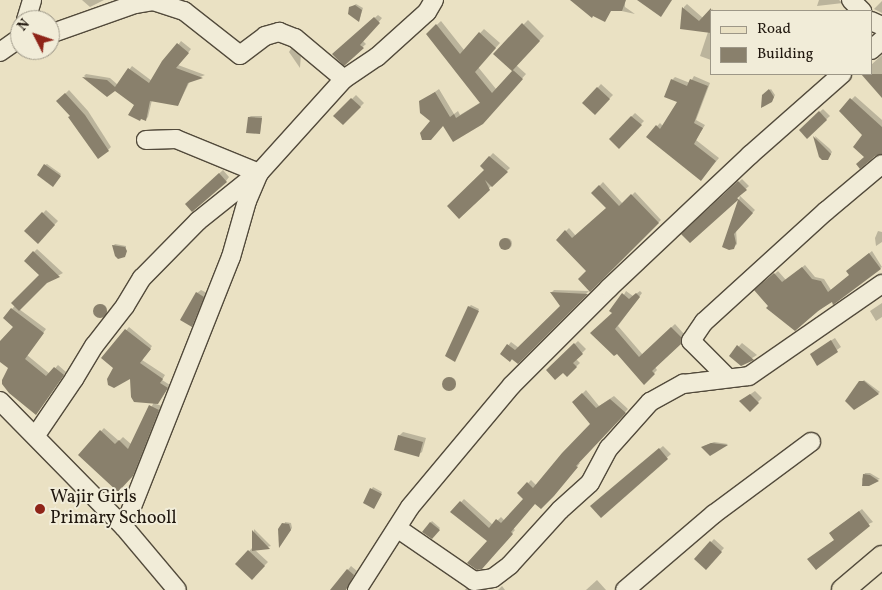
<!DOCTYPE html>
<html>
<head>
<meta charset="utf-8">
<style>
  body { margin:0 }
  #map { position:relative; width:882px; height:590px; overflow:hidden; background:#eae1c3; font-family:Vollkorn,serif }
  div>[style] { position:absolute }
  .shadow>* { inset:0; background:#0003 }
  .round { border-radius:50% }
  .building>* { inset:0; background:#89806c }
  .roads { filter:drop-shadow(1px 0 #524a3b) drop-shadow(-1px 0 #524a3b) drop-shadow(0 1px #524a3b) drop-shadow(0 -1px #524a3b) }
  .minor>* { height:18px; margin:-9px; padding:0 9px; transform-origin:9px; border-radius:9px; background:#f1ecd8 }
  .major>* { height:22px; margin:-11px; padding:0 11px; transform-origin:11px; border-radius:11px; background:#eae1c3 }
  .dots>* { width:14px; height:14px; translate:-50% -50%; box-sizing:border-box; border:2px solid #f1ecd8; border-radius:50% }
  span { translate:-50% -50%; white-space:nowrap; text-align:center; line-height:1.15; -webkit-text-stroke:4px #f1ecd8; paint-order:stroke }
  .poi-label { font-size:18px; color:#20170e }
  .left { translate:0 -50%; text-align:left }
  .legend { position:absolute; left:710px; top:10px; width:162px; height:65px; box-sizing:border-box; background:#f1ecd8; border:1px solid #9d9787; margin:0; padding:6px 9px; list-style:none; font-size:15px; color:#20170e }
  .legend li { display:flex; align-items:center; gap:10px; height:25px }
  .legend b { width:25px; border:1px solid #9d9787 }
  .north { position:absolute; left:10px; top:10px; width:50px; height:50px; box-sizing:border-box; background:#f1ecd8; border:1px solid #9d9787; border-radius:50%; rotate:311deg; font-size:14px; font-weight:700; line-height:20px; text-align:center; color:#20170e }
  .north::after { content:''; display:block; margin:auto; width:18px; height:22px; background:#8f2418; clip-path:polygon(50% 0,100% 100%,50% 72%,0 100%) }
</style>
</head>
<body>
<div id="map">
  <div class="shadow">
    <div style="clip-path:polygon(82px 0,104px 0,90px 7px)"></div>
    <div style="clip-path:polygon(572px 0,625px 0,625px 7px,635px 14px)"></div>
    <div style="clip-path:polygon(819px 0,839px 0,843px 3px,817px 6px)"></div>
    <div style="clip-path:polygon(882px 1px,882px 13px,874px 9px)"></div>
    <div style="clip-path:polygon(356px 4px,363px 8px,359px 21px,349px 9px)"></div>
    <div style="clip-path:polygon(687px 4px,703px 18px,712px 9px,714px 11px,711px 11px,711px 60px,700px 56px,708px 32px,681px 28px,684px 7px)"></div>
    <div style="clip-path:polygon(378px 15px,382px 18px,363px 41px,366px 44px,344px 64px,337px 51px)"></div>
    <div style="clip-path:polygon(528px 20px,544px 36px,516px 65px,526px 74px,487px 118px,431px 121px,421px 102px,439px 89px,454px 114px,458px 111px,460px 115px,481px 102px,427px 34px,441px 21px,464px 50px,484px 29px,500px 43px,478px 67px,496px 89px,514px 71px,495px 54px)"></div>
    <div style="clip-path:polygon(181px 41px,191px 49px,178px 65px,205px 75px,190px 81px,178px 105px,152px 100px,148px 117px,146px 119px,136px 105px,115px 90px,107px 96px,84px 76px,86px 74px,110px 78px,118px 85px,132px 66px,152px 81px)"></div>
    <div style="clip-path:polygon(292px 47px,301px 54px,300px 68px,289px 52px)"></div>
    <div style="clip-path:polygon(882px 55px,882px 96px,862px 74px,871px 74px,871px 65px)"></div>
    <div style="clip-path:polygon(694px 76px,710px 83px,696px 120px,705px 125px,696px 140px,719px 158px,704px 176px,647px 137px,660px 123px,663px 126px,679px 102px,672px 80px,675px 77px,690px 83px)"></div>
    <div style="clip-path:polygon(601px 84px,613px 95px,595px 113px,584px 103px)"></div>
    <div style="clip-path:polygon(771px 89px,775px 95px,772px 101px,763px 95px)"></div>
    <div style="clip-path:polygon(69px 90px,88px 111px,111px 147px,108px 150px,58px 101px)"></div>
    <div style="clip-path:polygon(356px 95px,364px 103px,343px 124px,335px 116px)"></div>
    <div style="clip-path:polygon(855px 96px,882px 120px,882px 154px,866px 157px,864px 135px,840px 111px)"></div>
    <div style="clip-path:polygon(823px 109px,830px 116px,807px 137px,800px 130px)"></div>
    <div style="clip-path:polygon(635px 113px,644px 121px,619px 147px,610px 139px)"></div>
    <div style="clip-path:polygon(251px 116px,262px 116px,260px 133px,249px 117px)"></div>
    <div style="clip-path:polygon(815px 136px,830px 149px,832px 152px,829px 157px,821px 158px)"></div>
    <div style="clip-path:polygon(493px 153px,510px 168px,459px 217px,486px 170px,481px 166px)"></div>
    <div style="clip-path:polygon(47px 164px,61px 174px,54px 184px,45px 165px)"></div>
    <div style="clip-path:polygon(223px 170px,229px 177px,226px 181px,186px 204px)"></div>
    <div style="clip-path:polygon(742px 179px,749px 186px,739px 195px,755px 210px,736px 230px,737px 244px,734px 247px,725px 247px,740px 196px,690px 242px,683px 234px)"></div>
    <div style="clip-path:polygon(603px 182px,623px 204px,635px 192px,661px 220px,590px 290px,587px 271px,557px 240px,569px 228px,576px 236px,607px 208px,593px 193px)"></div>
    <div style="clip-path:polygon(46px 210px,58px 221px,38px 242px,26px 231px)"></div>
    <div style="clip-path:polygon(878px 231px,882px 232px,882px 242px,876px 246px,875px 238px)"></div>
    <div class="round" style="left:500.5px;top:237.5px;width:11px;height:11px"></div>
    <div style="clip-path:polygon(115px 244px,126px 246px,126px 254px,124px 256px,113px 246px)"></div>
    <div style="clip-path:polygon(37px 249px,63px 273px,46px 282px,19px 309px,46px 329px,27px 355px,50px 374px,58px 365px,66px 372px,39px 410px,10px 368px,0 360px,0 343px,14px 326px,12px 309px,41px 275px,25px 261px)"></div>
    <div style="clip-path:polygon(872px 251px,882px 267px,832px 300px,795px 330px,756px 291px,778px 271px,786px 280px,805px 265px,815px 277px,824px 279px,831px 290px,851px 275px,851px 268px)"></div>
    <div style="clip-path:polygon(201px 290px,207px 293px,192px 325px,197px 293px)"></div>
    <div style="clip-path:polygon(554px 290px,589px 291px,517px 363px,502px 353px,511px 342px,519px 348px,561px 306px,552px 292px)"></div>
    <div style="clip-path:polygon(626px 291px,633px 296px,640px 291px,642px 293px,618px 326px,643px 355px,675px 324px,684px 334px,684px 339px,655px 367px,657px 370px,644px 384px,617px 352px,614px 355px,614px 313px)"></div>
    <div style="clip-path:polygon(882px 303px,882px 317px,876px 321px,870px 311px)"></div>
    <div class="round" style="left:95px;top:304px;width:12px;height:12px"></div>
    <div style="clip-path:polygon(471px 305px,479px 309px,455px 360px,469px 307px)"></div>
    <div style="clip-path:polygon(129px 327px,152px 346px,142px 360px,165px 375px,162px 380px,170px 385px,156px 404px,162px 406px,136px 471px,118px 490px,79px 455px,104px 428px,119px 441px,123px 437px,132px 445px,154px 402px,131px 377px,103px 358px)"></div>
    <div style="clip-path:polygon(835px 338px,841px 347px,817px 364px,815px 351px)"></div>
    <div style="clip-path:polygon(578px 341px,586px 349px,576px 359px,580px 363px,567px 375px,563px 371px,548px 370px)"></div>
    <div style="clip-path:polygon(742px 343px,757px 355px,741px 365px,730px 356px)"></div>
    <div class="round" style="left:444px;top:377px;width:12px;height:12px"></div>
    <div style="clip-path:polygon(864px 380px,880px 392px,855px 409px,862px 382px)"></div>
    <div style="clip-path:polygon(586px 390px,599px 406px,614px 396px,628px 409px,578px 462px,580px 463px,557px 491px,536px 502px,513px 528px,515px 530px,500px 547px,452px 512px,464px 499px,493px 525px,501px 517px,505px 521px,525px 499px,519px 493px,531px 480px,537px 486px,592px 424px,574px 402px)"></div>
    <div style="clip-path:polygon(755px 391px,762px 398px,750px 410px,745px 398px)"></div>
    <div style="clip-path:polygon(403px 432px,426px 438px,422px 452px,418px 455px,399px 436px)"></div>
    <div style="clip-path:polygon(714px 442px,728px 444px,710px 455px,704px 446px)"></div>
    <div style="clip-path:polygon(663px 446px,671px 454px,601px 516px,596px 503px)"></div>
    <div style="clip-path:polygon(865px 473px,870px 473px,880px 479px,863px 484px,862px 479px)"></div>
    <div style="clip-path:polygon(373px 487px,382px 492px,375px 506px,364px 502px)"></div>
    <div style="clip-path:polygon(862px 509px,873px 522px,835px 539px,834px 530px)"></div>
    <div style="clip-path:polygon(432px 521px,440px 528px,432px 537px,423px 532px)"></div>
    <div style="clip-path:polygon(285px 522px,291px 523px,292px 528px,280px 546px)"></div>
    <div style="clip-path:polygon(254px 529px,271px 546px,255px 550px,268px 562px,252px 578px,237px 564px,253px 547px)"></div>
    <div style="clip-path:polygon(714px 539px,724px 548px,709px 565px,695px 559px)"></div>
    <div style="clip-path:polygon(351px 566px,357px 571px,344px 590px,332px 590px)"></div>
    <div style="clip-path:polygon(597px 580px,606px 590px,586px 590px)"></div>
    <div style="clip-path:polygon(469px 585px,475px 590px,465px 590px)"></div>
    <div style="clip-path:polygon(502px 586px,505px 590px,498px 590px)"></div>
  </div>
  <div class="building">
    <div style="clip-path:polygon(570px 0,626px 0,622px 11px,611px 11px,605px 22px,593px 16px,592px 18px)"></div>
    <div style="clip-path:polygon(637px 0,672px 0,661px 17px)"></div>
    <div style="clip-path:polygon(355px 5px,362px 10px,359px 22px,348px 14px,349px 7px)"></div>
    <div style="clip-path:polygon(682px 7px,699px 21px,711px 8px,711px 33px,680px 29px)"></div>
    <div style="clip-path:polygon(374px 17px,380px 23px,360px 45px,364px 48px,344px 66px,332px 54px)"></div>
    <div style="clip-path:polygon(522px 23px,540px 41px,513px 70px,523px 79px,483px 124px,453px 142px,443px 126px,431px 140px,422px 140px,420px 133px,430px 121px,420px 113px,419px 101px,435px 92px,450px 117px,454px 114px,456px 118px,480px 103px,426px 34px,436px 24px,460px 54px,479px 32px,496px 48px,475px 72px,492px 93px,512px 71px,493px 54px)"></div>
    <div style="clip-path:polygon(177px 43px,189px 53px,176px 68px,203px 78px,188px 83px,178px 106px,150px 101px,146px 121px,141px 119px,140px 121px,128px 115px,134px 105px,115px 91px,107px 97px,82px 77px,107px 80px,115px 87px,128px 68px,149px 83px,162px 61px)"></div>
    <div style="clip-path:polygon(861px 74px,882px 74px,882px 98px)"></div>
    <div style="clip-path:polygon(671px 79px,687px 86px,690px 79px,708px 86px,694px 123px,703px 128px,694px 144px,716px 161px,701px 181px,646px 137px,656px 125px,660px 129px,677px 102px,664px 97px)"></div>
    <div style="clip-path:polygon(597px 87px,610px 99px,595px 115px,582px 103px)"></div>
    <div style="clip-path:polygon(769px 89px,774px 97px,772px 102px,761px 108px,762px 95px)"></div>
    <div style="clip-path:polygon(65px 93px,85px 115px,109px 151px,98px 159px,68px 117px,70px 116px,56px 101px)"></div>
    <div style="clip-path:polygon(351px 98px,361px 107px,343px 125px,333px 116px)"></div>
    <div style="clip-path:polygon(850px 98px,882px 127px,882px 154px,875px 156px,860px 169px,856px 164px,864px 157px,853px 147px,862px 135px,839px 111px)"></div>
    <div style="clip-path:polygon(819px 111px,827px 120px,807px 139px,799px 130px)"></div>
    <div style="clip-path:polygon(631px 116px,642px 125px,619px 149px,609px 139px)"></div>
    <div style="clip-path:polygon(248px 117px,262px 118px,260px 134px,246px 133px)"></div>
    <div style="clip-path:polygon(813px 136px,831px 154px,828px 160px,822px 160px,819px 157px)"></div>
    <div style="clip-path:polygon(489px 156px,508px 172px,492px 187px,485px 180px,490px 190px,459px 219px,447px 206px,484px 170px,480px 166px)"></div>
    <div style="clip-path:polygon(44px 164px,61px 176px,53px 187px,37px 175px)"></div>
    <div style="clip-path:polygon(219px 173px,227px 182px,192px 212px,185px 204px)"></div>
    <div style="clip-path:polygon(738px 181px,747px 190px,737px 198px,753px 213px,734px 234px,736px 243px,734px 249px,729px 250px,722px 247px,738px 200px,690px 243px,681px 234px)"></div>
    <div style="clip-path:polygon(599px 185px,619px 206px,631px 194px,659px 223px,590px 292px,578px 279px,586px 271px,556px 240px,565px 230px,572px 238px,606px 208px,591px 193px)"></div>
    <div style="clip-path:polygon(42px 212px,55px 225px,38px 244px,24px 231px)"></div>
    <div class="round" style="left:499px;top:238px;width:12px;height:12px"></div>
    <div style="clip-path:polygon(112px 245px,125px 247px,127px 251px,125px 257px,118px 259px,115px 256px)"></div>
    <div style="clip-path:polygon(33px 251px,60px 277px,47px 283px,19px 311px,11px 303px,39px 275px,24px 261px)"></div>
    <div style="clip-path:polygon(869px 253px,881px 269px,833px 305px,832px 302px,818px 311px,795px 331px,766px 308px,768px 306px,754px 290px,774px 273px,782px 282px,802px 267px,812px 279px,821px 281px,828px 292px,849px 275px,846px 271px)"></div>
    <div style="clip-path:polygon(196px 292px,204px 297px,192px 327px,180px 320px)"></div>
    <div style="clip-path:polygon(550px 292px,588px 294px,518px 364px,512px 359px,510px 362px,500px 354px,507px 344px,515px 350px,560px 306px)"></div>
    <div style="clip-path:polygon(622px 293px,629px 299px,636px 293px,640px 297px,615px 329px,639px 357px,671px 327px,681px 337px,681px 344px,652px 371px,655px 374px,644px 385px,617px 354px,614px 356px,590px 333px,612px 313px,609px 311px)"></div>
    <div class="round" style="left:93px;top:304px;width:14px;height:14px"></div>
    <div style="clip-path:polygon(468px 306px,479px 311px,455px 362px,445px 356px)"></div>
    <div style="clip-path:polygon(11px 308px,44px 333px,25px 359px,46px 376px,54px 367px,64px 375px,36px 415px,9px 393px,2px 384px,2px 380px,8px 368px,0 362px,0 341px,13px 327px,3px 318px)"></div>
    <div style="clip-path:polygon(125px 329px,151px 349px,140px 363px,163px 379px,160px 383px,168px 388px,158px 404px,134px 402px,131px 397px,130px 379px,114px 388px,108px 385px,107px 379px,113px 368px,101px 358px)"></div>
    <div style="clip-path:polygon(831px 340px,838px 352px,817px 366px,810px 354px)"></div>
    <div style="clip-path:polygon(574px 343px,583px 354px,573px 363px,577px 367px,567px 377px,563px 373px,555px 380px,546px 370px)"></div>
    <div style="clip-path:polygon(737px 345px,754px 360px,741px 366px,729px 356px)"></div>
    <div class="round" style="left:442px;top:377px;width:14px;height:14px"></div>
    <div style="clip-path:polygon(859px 381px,864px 381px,879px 394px,854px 410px,845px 401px)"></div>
    <div style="clip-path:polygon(582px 393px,596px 408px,610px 399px,626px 413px,576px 466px,578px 467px,554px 496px,541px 509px,535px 504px,511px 532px,513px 534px,497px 552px,482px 569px,477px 570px,467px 563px,487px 541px,450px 512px,460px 501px,489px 528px,496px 519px,501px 523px,523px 499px,517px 493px,527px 482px,533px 488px,562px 453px,590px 424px,572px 402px)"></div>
    <div style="clip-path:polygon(750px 394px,759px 403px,750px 412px,739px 401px)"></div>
    <div style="clip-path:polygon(149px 405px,159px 410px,133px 476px,118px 492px,78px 455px,100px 430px,115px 444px,119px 440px,128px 449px)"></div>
    <div style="clip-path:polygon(398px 435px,423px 442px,419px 457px,394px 450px)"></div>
    <div style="clip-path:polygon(711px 443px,728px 445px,710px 456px,701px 447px)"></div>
    <div style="clip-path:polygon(659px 448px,668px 459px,601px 518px,590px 506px)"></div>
    <div style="clip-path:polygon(863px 474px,870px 475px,879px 481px,869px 486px,862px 486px)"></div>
    <div style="clip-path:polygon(370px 488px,382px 494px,374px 509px,363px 503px)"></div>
    <div style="clip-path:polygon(859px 511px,870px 526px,816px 570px,807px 559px,834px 540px,829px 533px)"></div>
    <div style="clip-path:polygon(430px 522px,440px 530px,432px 539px,422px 532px)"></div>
    <div style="clip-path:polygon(282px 523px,289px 524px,291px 530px,279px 548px,278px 529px)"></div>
    <div style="clip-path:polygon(252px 530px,270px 549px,252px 551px)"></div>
    <div style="clip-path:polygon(710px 541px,722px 552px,706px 570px,694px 559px)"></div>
    <div style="clip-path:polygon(248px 550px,265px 566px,252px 580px,235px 564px)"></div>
    <div style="clip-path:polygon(347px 569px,354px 575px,346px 590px,330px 590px)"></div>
  </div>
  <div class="roads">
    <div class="minor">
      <div style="left:851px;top:0;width:16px;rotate:45deg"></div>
      <div style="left:26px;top:20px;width:21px;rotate:-73deg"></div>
      <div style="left:871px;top:21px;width:12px;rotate:24deg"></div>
      <div style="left:50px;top:34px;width:90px;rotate:-19.4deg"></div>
      <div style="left:135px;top:4px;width:18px;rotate:-9deg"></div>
      <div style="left:153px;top:1px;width:33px;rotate:18deg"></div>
      <div style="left:184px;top:11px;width:71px;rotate:38.2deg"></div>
      <div style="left:240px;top:55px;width:31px;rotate:-37deg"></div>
      <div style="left:265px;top:36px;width:15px;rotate:-16deg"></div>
      <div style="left:279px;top:32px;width:17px;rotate:21deg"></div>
      <div style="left:295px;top:38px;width:64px;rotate:39.9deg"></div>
      <div style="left:871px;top:50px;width:15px;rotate:-42deg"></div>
      <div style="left:0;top:52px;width:24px;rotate:-35deg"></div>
      <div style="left:146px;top:140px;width:30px;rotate:-2deg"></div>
      <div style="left:176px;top:139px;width:90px;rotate:22.3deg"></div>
      <div style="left:727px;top:377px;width:51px;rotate:-135deg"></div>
      <div style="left:691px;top:341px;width:23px;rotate:-56deg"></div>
      <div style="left:704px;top:322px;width:165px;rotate:-42.3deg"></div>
      <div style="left:826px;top:211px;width:73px;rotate:-40deg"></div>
      <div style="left:0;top:401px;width:177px;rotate:45.5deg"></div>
      <div style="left:124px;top:527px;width:82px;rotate:49.9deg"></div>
      <div style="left:36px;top:435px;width:68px;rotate:-55.8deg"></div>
      <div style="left:74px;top:379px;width:39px;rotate:-59deg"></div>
      <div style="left:94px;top:346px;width:51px;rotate:-52.2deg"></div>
      <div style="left:125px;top:306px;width:33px;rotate:-59deg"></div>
      <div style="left:142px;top:278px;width:80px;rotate:-45.5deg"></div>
      <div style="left:198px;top:221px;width:77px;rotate:-38.7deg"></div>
      <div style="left:124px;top:527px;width:290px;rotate:-68.4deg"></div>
      <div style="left:231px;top:257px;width:58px;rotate:-74.1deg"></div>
      <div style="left:247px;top:201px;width:30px;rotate:-67deg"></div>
      <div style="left:259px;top:173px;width:127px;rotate:-47.9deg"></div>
      <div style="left:344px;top:79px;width:40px;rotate:-34deg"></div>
      <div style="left:377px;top:57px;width:67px;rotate:-42deg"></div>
      <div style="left:427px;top:12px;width:14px;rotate:-60deg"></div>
      <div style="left:397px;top:528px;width:93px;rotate:34.5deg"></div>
      <div style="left:474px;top:581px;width:19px;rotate:-9deg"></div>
      <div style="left:493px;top:578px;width:21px;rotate:-37deg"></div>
      <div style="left:510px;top:565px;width:74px;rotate:-47.7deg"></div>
      <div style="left:560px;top:510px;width:40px;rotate:-42deg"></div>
      <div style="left:590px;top:483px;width:40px;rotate:-62deg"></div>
      <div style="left:609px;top:448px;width:62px;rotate:-48.3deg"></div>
      <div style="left:650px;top:402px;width:38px;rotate:-29deg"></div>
      <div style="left:683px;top:384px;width:66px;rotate:-6.9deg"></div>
      <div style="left:749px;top:376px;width:162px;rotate:-34.7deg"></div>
      <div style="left:357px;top:590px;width:98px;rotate:-57.4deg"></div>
      <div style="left:410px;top:507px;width:159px;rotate:-50.1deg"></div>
      <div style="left:512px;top:385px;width:137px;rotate:-45deg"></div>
      <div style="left:609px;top:288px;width:194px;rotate:-43.3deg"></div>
      <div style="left:750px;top:155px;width:123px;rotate:-41.4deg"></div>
      <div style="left:625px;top:590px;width:117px;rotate:-40.5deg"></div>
      <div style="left:714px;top:514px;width:121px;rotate:-36.6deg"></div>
    </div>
    <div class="major">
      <div style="left:843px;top:590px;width:51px;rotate:-40.2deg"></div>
    </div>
  </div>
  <div class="dots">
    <div style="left:40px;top:509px;background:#8f2418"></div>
  </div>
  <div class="poi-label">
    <span class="left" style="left:50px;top:509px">Wajir Girls<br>Primary Schooll</span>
  </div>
  <ul class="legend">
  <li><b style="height:6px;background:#eae1c3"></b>Road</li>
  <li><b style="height:14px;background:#89806c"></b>Building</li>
  </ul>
  <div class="north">N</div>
</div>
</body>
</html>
